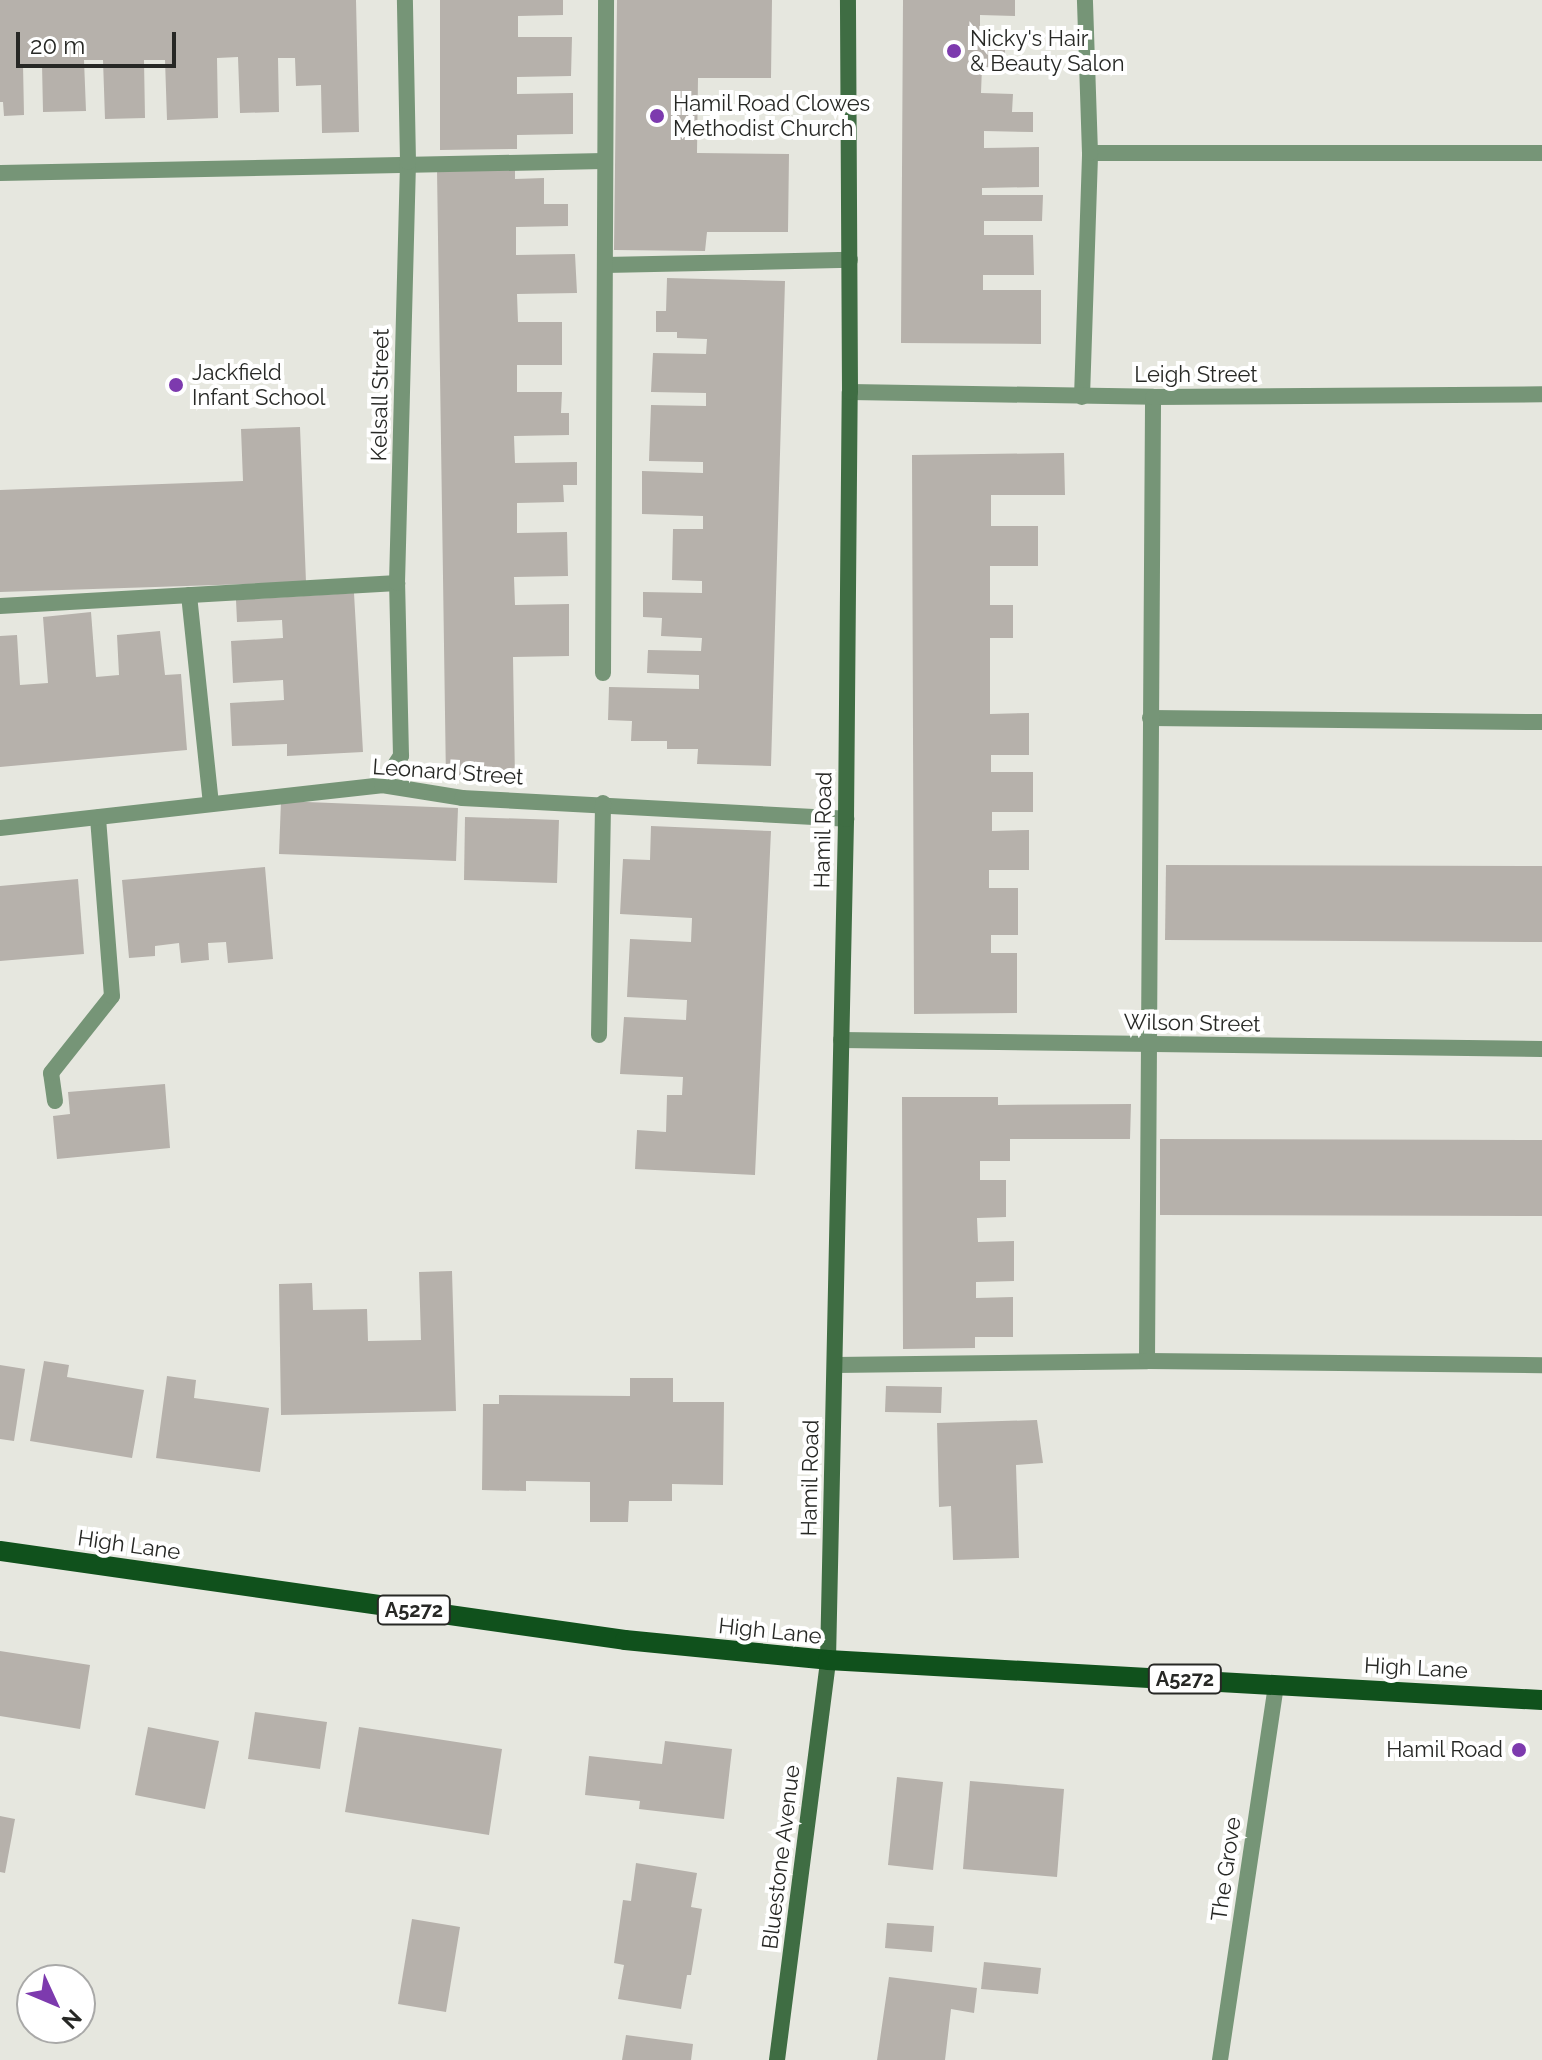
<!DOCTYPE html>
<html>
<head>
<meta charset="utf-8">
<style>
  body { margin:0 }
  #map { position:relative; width:1542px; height:2060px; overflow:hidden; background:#e6e7df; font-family:Raleway,sans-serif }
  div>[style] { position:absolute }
  .building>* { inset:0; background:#b6b1ab }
  .lane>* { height:16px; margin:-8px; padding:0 8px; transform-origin:8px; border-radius:8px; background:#769577 }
  .street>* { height:16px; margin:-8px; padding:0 8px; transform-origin:8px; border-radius:8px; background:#769577 }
  .secondary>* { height:16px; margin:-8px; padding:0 8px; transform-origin:8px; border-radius:8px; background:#3f6d43 }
  .primary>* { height:20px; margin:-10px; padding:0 10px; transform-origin:10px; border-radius:10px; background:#10511c }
  .dots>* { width:22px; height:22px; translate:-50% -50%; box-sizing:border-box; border:4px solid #fff; border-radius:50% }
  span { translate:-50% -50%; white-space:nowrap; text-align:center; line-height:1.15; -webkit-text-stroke:8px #fff; paint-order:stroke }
  .shield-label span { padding:2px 6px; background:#fff; border:2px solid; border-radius:6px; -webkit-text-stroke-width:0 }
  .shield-label { font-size:20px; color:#272825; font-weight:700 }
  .poi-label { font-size:22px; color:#272825 }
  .left { translate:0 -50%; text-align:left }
  .right { translate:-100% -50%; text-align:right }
  .street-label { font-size:22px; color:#272825 }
  .north { position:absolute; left:16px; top:1964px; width:80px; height:80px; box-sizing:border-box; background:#fff; border:2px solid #a9a9a8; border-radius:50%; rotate:134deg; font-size:22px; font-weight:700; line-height:32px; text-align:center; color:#272825 }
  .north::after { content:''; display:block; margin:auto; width:28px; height:36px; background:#7d3aae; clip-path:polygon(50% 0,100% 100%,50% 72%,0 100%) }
  .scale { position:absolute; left:16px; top:32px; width:160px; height:36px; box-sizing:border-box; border:4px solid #272825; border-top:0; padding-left:10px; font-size:24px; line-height:28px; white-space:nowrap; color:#272825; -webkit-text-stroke:6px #fff; paint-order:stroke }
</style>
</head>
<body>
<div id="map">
  <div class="building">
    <div style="clip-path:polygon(0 0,356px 0,359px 132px,322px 133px,321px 85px,296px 86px,295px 58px,278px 58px,279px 112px,240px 113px,238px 57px,217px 58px,218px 118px,167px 120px,165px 60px,144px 60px,145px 118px,105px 119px,103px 60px,84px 60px,86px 111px,43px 112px,42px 64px,23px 64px,24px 115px,4px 116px,3px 102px,0 102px)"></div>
    <div style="clip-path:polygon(440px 0,563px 0,563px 15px,518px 16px,518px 37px,572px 37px,571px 76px,517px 77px,517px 94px,573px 93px,573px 134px,517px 135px,517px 149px,440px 150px)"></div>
    <div style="clip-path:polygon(617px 0,772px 0,771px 78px,698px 78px,697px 153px,789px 154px,788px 232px,707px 232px,705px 251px,614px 250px)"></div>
    <div style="clip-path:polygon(903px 0,1015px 0,1015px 16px,980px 15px,980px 35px,1005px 35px,1005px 67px,982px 67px,981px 93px,1013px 94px,1012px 112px,1033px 112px,1033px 132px,984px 131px,984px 148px,1039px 147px,1039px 187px,982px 188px,982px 195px,1043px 195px,1042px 221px,984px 221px,984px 235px,1033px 235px,1034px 275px,983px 275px,983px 290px,1041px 290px,1041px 344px,901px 343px)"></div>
    <div style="clip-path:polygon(515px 169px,515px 179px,544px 178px,544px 204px,568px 204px,568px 226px,516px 227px,516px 255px,575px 254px,577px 293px,517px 294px,518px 322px,562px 322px,562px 365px,517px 365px,517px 392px,562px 392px,561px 413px,569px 413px,569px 435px,514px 436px,515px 463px,577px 462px,577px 485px,563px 485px,564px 502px,517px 503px,517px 533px,567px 532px,568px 576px,514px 577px,515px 605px,569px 604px,569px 656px,513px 657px,515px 780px,446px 781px,437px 170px)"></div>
    <div style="clip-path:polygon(667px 278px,785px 281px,771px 766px,697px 764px,698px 749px,667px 749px,667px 741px,631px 741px,632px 721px,608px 720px,609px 687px,699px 689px,699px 675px,647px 673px,648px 650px,701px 651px,702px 638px,661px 636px,662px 618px,643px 617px,643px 592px,702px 593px,702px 581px,672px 580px,673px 529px,703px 529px,703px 516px,642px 514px,642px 471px,703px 473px,703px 462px,649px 461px,651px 405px,706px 406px,706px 393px,651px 392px,653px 353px,706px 354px,707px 339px,677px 338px,677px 332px,656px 332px,656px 311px,666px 311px)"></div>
    <div style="clip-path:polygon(300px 427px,306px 582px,0 592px,0 490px,243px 481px,241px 429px)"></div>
    <div style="clip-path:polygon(1064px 453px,1065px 495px,991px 495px,991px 526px,1038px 526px,1038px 566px,990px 566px,990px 605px,1013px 605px,1013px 638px,990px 638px,990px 714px,1029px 713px,1029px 755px,991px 755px,991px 772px,1033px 772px,1033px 812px,992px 812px,992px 831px,1029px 830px,1029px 870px,989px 870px,989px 888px,1018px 888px,1018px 935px,991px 935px,991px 953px,1017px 953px,1017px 1013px,914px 1014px,912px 455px)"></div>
    <div style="clip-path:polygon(354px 593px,363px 752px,287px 756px,287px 744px,232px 746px,230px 703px,284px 700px,283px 680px,233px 683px,231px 641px,283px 638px,282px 620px,237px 622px,236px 600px)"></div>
    <div style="clip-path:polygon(91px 612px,96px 677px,119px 675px,117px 635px,160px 631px,165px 675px,181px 674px,187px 750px,0 767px,0 636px,17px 635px,20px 685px,48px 683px,43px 617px)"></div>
    <div style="clip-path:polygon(281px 801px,458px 808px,456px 861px,279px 854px)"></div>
    <div style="clip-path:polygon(465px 817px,559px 820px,557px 883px,464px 880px)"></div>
    <div style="clip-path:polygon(651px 826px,771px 831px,755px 1175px,635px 1169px,637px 1130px,666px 1132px,667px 1095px,682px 1095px,683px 1077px,620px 1074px,624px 1017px,686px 1020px,687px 1000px,627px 997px,630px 939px,691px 942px,692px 918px,620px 914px,623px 859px,650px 860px)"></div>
    <div style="clip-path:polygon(1166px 865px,1542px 866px,1542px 942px,1165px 940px)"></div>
    <div style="clip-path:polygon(265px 867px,273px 959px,228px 963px,226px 942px,208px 943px,209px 960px,181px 963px,179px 943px,155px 946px,155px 956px,129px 958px,122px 880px)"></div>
    <div style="clip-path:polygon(78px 879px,84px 954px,0 961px,0 886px)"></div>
    <div style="clip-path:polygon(165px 1084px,170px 1148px,57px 1159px,53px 1116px,70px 1114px,68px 1092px)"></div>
    <div style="clip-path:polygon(902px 1097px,998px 1097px,998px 1105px,1131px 1104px,1130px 1139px,1010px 1139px,1010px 1161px,980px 1161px,980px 1180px,1006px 1180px,1006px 1217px,977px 1218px,978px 1242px,1014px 1241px,1014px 1281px,976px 1282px,976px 1298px,1013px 1297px,1013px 1337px,975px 1337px,975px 1348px,903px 1349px)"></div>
    <div style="clip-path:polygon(1160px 1139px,1542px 1140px,1542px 1216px,1160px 1215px)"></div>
    <div style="clip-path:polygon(452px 1271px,456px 1411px,281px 1415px,279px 1284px,312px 1283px,313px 1310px,367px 1309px,368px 1341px,421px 1340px,419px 1272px)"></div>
    <div style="clip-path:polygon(44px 1361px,69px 1365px,67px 1377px,144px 1390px,132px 1458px,30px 1441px)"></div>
    <div style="clip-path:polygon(0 1365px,25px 1369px,14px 1441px,0 1439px)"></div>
    <div style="clip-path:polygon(167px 1376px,196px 1380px,194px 1398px,269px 1408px,260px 1472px,156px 1458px)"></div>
    <div style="clip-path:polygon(630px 1378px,673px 1378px,673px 1402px,724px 1402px,723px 1485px,672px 1484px,672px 1501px,629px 1501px,628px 1522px,590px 1522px,590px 1482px,526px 1481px,526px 1491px,482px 1490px,483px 1404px,499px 1404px,499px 1395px,630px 1396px)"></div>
    <div style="clip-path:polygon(886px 1386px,942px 1387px,941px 1413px,885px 1412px)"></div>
    <div style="clip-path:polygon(1037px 1420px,1043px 1463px,1016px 1465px,1019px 1558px,953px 1560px,951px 1506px,939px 1507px,937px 1423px)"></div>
    <div style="clip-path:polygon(0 1651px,90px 1665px,80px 1729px,0 1716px)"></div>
    <div style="clip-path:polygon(255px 1712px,327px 1722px,320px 1769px,248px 1759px)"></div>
    <div style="clip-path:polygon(148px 1727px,219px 1741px,205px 1809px,135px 1795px)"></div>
    <div style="clip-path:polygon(359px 1727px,502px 1749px,489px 1835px,345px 1812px)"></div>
    <div style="clip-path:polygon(665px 1741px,732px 1749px,724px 1819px,639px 1809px,640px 1801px,585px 1795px,589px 1756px,662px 1764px)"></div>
    <div style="clip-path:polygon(897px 1777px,943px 1782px,933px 1870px,888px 1865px)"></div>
    <div style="clip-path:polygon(970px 1781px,1064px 1789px,1057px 1877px,963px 1869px)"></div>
    <div style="clip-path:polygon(0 1816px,15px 1819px,5px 1873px,0 1872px)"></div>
    <div style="clip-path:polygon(636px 1863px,697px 1873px,691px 1907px,702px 1909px,691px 1975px,687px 1975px,681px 2009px,618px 1999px,624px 1965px,614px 1963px,623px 1900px,631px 1901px)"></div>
    <div style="clip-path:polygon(412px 1919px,460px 1927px,446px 2012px,398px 2004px)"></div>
    <div style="clip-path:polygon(887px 1923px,934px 1926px,932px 1952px,885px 1948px)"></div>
    <div style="clip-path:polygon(984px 1962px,1041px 1968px,1038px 1994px,981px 1989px)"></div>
    <div style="clip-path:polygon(889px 1977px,977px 1988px,974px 2013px,951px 2009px,945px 2060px,877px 2060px)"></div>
    <div style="clip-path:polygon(626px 2035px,693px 2044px,691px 2060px,622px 2060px)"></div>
  </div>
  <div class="lane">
    <div style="left:1090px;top:153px;width:452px"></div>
    <div style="left:0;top:173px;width:604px;rotate:-1.14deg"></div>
    <div style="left:605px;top:265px;width:245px;rotate:-1.2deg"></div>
    <div style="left:1082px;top:397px;width:244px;rotate:-88.1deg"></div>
    <div style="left:1090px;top:153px;width:153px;rotate:-91.9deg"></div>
    <div style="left:189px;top:595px;width:210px;rotate:84deg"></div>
    <div style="left:0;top:606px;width:398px;rotate:-3.3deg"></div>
    <div style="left:603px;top:673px;width:673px;rotate:-89.74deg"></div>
    <div style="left:1150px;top:718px;width:392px;rotate:0.6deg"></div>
    <div style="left:382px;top:785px;width:81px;rotate:9.2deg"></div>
    <div style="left:462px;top:798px;width:385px;rotate:3.1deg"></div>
    <div style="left:599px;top:1035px;width:232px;rotate:-89deg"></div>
    <div style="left:55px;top:1101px;width:28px;rotate:-98deg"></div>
    <div style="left:51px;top:1073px;width:98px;rotate:-51.6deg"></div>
    <div style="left:112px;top:996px;width:179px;rotate:-94.5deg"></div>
    <div style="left:1147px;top:1361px;width:964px;rotate:-89.64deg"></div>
    <div style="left:835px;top:1365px;width:312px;rotate:-0.7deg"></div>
    <div style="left:1147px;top:1361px;width:395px;rotate:0.6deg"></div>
  </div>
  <div class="street">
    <div style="left:850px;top:392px;width:303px;rotate:0.9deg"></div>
    <div style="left:1153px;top:397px;width:389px;rotate:-0.4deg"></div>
    <div style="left:0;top:828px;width:384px;rotate:-6.4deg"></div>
    <div style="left:382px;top:785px;width:35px;rotate:-57deg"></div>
    <div style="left:401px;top:756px;width:173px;rotate:-91.3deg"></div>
    <div style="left:397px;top:583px;width:421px;rotate:-88.5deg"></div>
    <div style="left:408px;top:162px;width:162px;rotate:-91.1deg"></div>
    <div style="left:841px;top:1040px;width:701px;rotate:0.74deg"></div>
    <div style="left:1220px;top:2060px;width:380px;rotate:-81.5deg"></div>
  </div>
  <div class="secondary">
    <div style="left:777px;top:2060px;width:403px;rotate:-82.7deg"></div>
    <div style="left:828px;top:1660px;width:841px;rotate:-88.77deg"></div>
    <div style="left:846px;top:819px;width:427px;rotate:-89.5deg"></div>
    <div style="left:850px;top:392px;width:392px;rotate:-90.3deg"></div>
  </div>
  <div class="primary">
    <div style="left:0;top:1551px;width:631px;rotate:8.1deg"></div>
    <div style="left:625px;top:1640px;width:204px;rotate:5.6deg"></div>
    <div style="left:828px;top:1660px;width:715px;rotate:3.21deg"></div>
  </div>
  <div class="dots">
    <div style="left:954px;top:51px;background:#7d3aae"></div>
    <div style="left:657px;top:116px;background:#7d3aae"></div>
    <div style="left:176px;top:385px;background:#7d3aae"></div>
    <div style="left:1519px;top:1750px;background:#7d3aae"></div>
  </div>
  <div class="shield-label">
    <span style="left:414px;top:1610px">A5272</span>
    <span style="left:1185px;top:1679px">A5272</span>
  </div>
  <div class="poi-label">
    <span class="left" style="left:970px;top:51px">Nicky's Hair<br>&amp; Beauty Salon</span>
    <span class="left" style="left:673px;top:116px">Hamil Road Clowes<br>Methodist Church</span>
    <span class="left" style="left:192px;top:385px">Jackfield<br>Infant School</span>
    <span class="right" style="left:1503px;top:1750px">Hamil Road</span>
  </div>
  <div class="street-label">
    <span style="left:1196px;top:375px">Leigh Street</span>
    <span style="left:380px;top:395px;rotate:-89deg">Kelsall Street</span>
    <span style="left:448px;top:772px;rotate:4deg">Leonard Street</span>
    <span style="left:823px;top:830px;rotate:-89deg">Hamil Road</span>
    <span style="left:1192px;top:1023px;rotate:1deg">Wilson Street</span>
    <span style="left:810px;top:1478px;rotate:-89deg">Hamil Road</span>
    <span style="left:129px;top:1545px;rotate:8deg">High Lane</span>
    <span style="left:770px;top:1631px;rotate:6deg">High Lane</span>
    <span style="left:1416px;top:1668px;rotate:3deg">High Lane</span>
    <span style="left:781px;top:1857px;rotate:-83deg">Bluestone Avenue</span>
    <span style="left:1226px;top:1869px;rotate:-82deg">The Grove</span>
  </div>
  <div class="north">N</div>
  <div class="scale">20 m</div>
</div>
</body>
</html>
